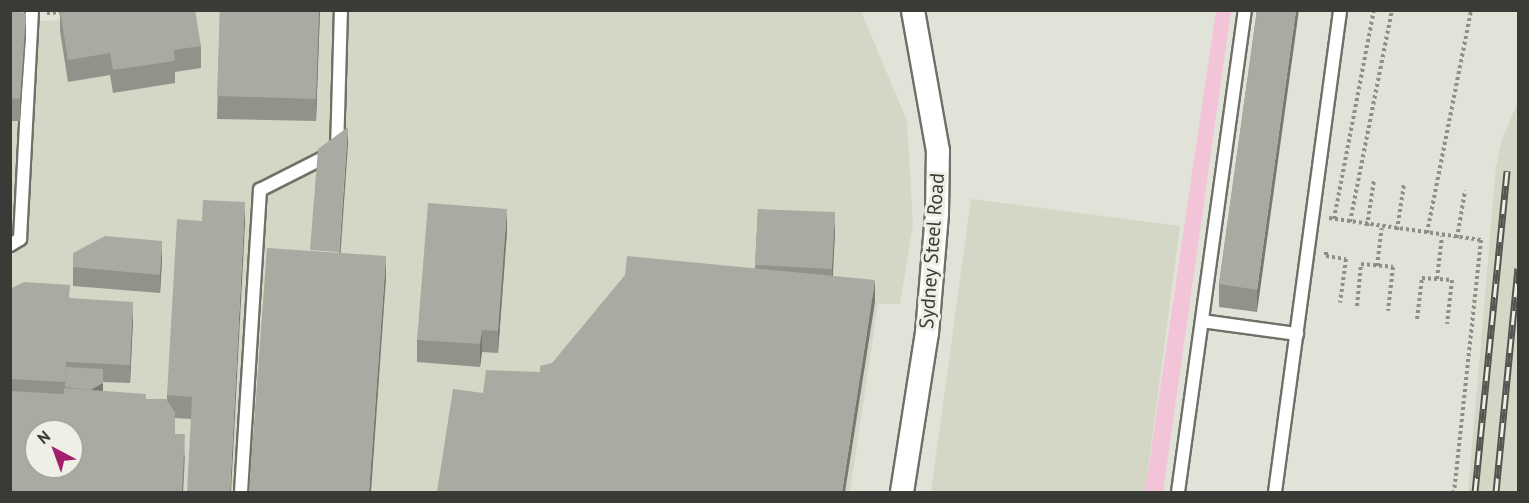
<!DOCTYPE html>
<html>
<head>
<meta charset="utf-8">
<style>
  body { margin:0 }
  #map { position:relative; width:1529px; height:503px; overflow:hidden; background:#e1e3d8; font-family:"PT Sans",sans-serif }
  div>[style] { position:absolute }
  .built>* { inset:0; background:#d4d7c6 }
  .green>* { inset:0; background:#f3c4d8 }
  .path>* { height:4px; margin-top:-2px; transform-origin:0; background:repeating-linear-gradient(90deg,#8e9088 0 3px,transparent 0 6px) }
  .roads { filter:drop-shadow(2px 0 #6f7168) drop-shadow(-2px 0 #6f7168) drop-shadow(0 2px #6f7168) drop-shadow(0 -2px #6f7168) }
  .service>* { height:12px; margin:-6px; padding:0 6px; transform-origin:6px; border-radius:6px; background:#fff }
  .minor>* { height:22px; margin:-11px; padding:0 11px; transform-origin:11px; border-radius:11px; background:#fff }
  .rail>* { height:7px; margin-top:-3.5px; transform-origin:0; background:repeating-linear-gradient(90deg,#eef0e6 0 14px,#545550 0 28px); box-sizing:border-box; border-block:2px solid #545550 }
  .wall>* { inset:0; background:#91938b }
  .shaded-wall>* { inset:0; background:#767871 }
  .building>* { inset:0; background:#a9aba2 }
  span { translate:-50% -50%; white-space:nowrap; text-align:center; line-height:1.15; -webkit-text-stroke:6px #eef0e6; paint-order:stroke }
  .street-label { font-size:20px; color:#3a3b37 }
  .frame { position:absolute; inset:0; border:12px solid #3a3b37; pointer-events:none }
  .north { position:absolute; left:24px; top:419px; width:60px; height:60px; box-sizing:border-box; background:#eef0e6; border:2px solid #a6a8a0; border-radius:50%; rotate:319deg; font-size:16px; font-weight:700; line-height:24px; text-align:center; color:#3a3b37 }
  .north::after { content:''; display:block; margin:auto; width:21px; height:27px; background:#a31f6d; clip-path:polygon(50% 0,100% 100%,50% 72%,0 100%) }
</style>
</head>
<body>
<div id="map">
  <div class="built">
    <div style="clip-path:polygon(evenodd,149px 10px,861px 11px,907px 121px,913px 224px,900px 304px,878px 304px,850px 492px,11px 492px,10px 20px,47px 21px,149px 10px,36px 431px,72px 431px,72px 467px,36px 467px,36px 431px)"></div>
    <div style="clip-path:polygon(1518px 101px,1518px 492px,1468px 492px,1496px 167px,1502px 140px)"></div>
    <div style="clip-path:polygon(971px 199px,1180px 226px,1145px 492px,931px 492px)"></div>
  </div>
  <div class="green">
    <div style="clip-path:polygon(1216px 11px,1231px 11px,1163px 492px,1145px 492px)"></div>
  </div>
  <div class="path">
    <div style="left:47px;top:13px;width:17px;rotate:-3deg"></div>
    <div style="left:1329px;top:218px;width:154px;rotate:8.2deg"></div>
    <div style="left:1481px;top:240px;width:253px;rotate:96.1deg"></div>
    <div style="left:1334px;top:219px;width:213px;rotate:-79.2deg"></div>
    <div style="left:1350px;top:222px;width:216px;rotate:-78.8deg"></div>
    <div style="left:1367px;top:226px;width:47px;rotate:-81.3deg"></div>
    <div style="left:1397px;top:230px;width:47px;rotate:-81.3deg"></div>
    <div style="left:1427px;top:233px;width:227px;rotate:-78.8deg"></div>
    <div style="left:1457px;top:238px;width:48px;rotate:-80.3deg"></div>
    <div style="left:1326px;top:252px;width:4px;rotate:90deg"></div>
    <div style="left:1326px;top:256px;width:20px;rotate:9deg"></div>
    <div style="left:1346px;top:259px;width:44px;rotate:97.8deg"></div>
    <div style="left:1377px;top:266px;width:38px;rotate:-83deg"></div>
    <div style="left:1437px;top:279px;width:43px;rotate:-83.4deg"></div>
    <div style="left:1357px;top:306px;width:42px;rotate:-84.6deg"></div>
    <div style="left:1361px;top:264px;width:32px;rotate:5deg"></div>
    <div style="left:1393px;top:267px;width:44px;rotate:96.5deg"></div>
    <div style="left:1417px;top:319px;width:41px;rotate:-83deg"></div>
    <div style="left:1422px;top:278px;width:30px;rotate:4deg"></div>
    <div style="left:1452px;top:280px;width:44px;rotate:96.5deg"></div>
  </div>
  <div class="roads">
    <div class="service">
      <div style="left:10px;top:245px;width:12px;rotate:-31deg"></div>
      <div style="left:20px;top:239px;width:229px;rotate:-87deg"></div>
      <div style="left:1202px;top:321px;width:96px;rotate:7.8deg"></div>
      <div style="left:241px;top:492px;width:303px;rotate:-86.4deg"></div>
      <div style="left:260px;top:190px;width:86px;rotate:-26.9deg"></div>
      <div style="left:337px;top:151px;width:141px;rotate:-88.4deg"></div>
      <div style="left:1178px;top:492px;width:487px;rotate:-82.1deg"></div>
      <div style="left:1275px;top:492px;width:486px;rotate:-82.3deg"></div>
    </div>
    <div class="minor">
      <div style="left:902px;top:492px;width:161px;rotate:-81.1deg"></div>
      <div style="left:927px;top:333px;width:120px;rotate:-85.2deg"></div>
      <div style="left:937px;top:213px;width:62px;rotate:-89.1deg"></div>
      <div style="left:938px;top:151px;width:143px;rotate:-100.1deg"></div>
    </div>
  </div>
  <div class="rail">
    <div style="left:1475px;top:492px;width:323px;rotate:-84.3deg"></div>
    <div style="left:1496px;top:492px;width:225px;rotate:-84.4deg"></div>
  </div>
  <div class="wall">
    <div style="clip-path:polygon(60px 10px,201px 46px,201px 68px,175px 72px,175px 83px,113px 93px,110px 75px,68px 82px,60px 31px)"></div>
    <div style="clip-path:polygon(220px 10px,320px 10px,316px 121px,217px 119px)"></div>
    <div style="clip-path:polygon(1257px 10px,1257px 312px,1219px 307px,1219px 284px)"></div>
    <div style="clip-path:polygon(10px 11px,26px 36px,20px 121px,10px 121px)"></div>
    <div style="clip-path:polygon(758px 209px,835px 231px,833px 276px,875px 302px,483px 393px,540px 372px,552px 363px,755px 269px)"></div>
    <div style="clip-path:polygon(245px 224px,191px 419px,175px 418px,175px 434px,185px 457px,183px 492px,10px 492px,10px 289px,70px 298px,133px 320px,130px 383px,103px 382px,103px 391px,146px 399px,167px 401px,167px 395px)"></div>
    <div style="clip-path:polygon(507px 231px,498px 353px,482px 352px,480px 367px,417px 362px,417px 340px)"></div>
    <div style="clip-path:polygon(73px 253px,162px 259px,160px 293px,73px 286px)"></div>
  </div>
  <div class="shaded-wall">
    <div style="clip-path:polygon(319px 10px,320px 10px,316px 121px,316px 99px)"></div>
    <div style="clip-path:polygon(1296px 10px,1299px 10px,1257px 312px,1257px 290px)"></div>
    <div style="clip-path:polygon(26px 13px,26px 36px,20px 121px,20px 99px)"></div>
    <div style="clip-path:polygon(348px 127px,348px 145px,339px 275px,339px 256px)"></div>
    <div style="clip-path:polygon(245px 202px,245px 224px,231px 492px,230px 492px)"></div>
    <div style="clip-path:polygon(507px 209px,507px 231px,498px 353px,498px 331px)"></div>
    <div style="clip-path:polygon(835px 212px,835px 231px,832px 287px,832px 269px)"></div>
    <div style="clip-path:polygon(162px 241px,162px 259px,160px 293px,160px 275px)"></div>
    <div style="clip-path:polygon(386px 256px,386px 278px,371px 492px,369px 492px)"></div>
    <div style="clip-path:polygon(875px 280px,875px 302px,845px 492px,842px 492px)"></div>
    <div style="clip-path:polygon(133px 302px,133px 320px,130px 383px,130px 365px)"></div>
    <div style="clip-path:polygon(482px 330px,482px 352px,480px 367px,480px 344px)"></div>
    <div style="clip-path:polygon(103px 369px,103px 396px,91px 390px)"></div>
    <div style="clip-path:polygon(185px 434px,183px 492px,182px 492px)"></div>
  </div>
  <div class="building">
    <div style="clip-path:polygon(60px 10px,195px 10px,201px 46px,174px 50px,175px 61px,113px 70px,110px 53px,68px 60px)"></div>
    <div style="clip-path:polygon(220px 10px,319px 10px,316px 99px,217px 96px)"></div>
    <div style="clip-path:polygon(1257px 10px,1296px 10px,1257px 290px,1219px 284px)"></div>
    <div style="clip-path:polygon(10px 11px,26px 13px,20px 99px,10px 98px)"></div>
    <div style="clip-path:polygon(348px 127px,339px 252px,310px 250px,318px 149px)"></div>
    <div style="clip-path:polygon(203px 200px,245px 202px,230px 492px,187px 492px,192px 397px,167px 395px,177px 219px,202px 221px)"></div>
    <div style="clip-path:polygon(428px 203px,507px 209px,498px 331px,482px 330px,480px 344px,417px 340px)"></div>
    <div style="clip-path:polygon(758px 209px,835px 212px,832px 269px,755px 265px)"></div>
    <div style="clip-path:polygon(105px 236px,162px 241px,160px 275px,73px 267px,73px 253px)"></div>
    <div style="clip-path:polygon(267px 248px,386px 256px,369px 492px,249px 492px)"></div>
    <div style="clip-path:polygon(627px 256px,875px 280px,842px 492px,437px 492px,453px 389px,483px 393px,486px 370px,540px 372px,540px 366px,552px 363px,625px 275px)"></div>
    <div style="clip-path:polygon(24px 282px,70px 285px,69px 298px,133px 302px,130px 365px,66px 362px,65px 382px,10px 379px,10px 289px)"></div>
    <div style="clip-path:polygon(66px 367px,103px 369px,103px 383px,91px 390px,65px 387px)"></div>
    <div style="clip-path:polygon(evenodd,64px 388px,146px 394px,146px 399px,166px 399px,175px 412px,175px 434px,185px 434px,182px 492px,10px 492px,10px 391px,64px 394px,64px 388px,36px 431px,72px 431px,72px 467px,36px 467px,36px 431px)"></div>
  </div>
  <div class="street-label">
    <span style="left:932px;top:251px;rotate:-86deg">Sydney Steel Road</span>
  </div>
  <div class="frame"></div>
  <div class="north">N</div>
</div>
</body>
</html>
